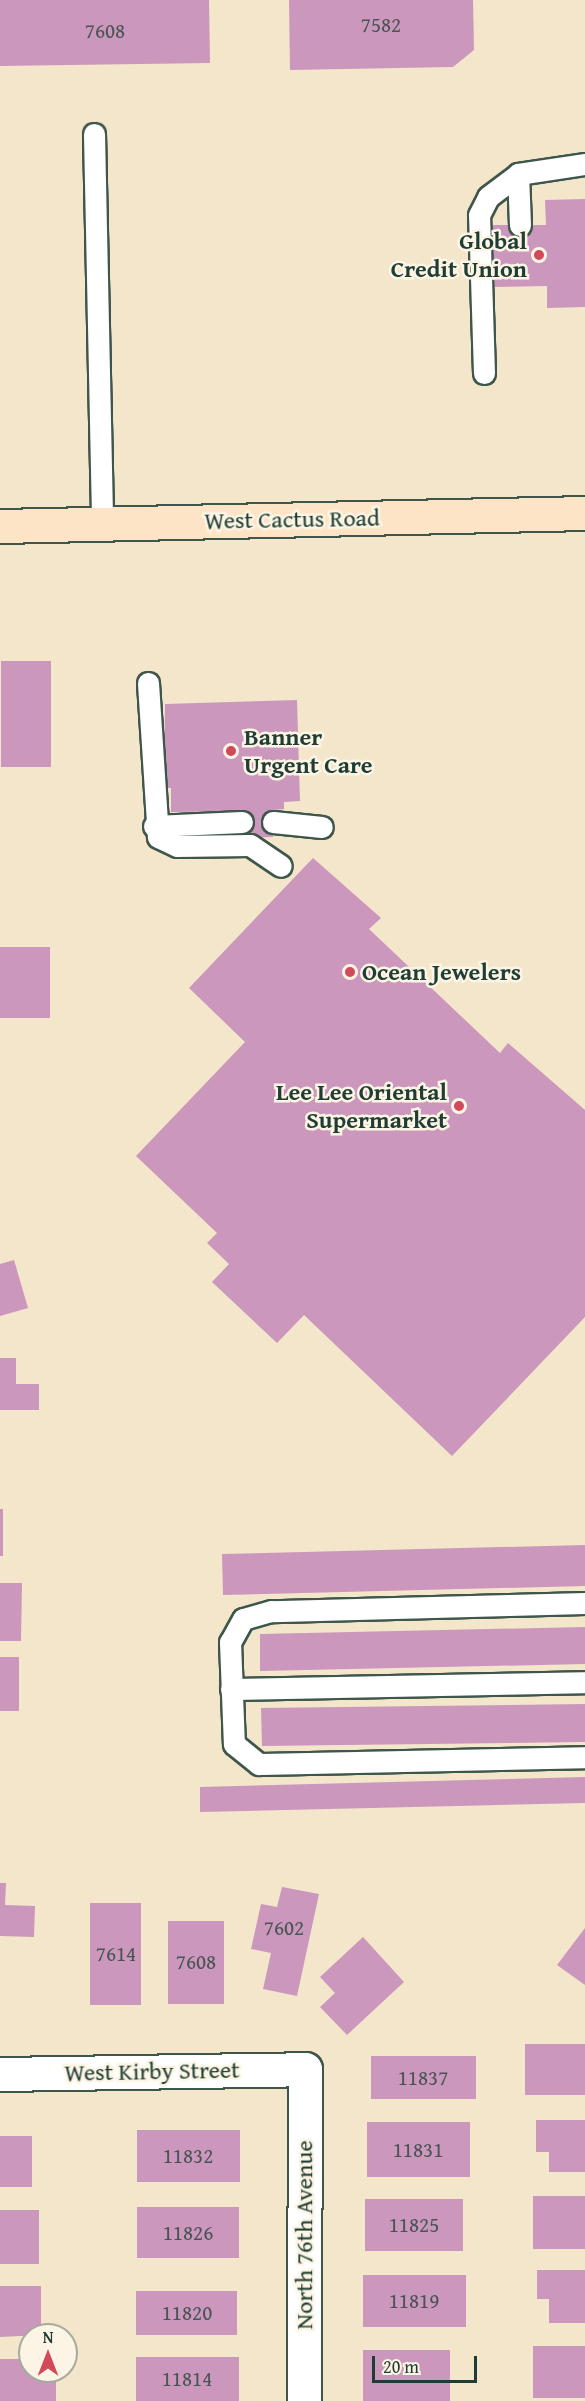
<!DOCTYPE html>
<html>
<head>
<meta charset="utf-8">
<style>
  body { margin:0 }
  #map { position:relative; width:585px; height:2401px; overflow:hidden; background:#f4e6cb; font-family:"Gentium Book Plus",serif }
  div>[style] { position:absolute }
  .building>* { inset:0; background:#cb97bc }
  .roads { filter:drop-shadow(2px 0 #3f564b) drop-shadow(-2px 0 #3f564b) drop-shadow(0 2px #3f564b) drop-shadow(0 -2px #3f564b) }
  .service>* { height:21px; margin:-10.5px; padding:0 10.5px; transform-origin:10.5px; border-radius:10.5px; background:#fff }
  .minor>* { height:33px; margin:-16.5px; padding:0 16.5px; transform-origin:16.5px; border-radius:16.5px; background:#fff }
  .secondary>* { height:33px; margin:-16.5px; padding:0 16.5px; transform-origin:16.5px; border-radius:16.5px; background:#fee4c6 }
  .dots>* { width:16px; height:16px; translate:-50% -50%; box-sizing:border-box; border:3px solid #fcf5e5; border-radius:50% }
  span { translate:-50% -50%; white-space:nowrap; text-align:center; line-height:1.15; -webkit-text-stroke:5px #fcf5e5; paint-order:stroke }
  .number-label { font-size:21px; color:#4a5456 }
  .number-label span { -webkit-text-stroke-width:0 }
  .poi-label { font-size:24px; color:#1f3d34; font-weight:700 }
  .right { translate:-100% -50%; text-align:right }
  .left { translate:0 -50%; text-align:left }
  .street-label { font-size:24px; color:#1f3d34 }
  .north { position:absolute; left:18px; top:2323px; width:60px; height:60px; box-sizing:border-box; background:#fcf5e5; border:2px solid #a4ab9e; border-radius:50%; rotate:0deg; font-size:16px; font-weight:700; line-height:24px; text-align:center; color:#1f3d34 }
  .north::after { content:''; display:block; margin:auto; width:21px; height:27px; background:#d1495b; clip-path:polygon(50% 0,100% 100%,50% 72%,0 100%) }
  .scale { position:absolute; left:372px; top:2356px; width:105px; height:27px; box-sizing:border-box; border:3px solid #1f3d34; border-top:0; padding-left:8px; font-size:18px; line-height:21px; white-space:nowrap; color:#1f3d34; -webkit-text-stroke:4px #fcf5e5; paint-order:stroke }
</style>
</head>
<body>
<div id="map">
  <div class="building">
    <div style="clip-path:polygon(0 0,209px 0,210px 63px,0 66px)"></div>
    <div style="clip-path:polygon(289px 0,473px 0,474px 50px,453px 67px,290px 70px)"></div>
    <div style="clip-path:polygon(585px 199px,585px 307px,547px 308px,547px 286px,493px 287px,492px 225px,546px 225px,545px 200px)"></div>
    <div style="clip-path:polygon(1px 661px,51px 661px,51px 767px,1px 767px)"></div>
    <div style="clip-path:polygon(297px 700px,300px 801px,284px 802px,284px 809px,273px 810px,273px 837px,242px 838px,242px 811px,171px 812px,171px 788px,164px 788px,165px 704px)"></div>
    <div style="clip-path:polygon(313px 858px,381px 918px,369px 929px,500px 1053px,508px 1043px,585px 1110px,585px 1317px,452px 1456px,304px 1315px,277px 1343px,212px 1282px,229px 1264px,207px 1243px,217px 1233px,136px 1156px,245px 1042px,189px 988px)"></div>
    <div style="clip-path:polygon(0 947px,50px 947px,50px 1018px,0 1018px)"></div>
    <div style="clip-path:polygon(14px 1260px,28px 1308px,0 1316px,0 1264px)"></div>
    <div style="clip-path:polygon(0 1358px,16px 1358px,16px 1384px,39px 1384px,39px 1410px,0 1410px)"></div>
    <div style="clip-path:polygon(0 1509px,3px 1509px,3px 1556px,0 1556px)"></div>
    <div style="clip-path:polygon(585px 1545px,585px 1586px,223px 1595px,222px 1554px)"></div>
    <div style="clip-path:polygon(0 1583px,22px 1583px,21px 1641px,0 1641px)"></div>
    <div style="clip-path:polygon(585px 1627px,585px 1664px,260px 1671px,260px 1634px)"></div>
    <div style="clip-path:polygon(0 1657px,19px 1657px,19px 1711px,0 1711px)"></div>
    <div style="clip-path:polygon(585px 1704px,585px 1742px,262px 1746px,261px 1708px)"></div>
    <div style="clip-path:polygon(585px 1777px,585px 1803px,200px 1812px,200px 1787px)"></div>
    <div style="clip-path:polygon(0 1883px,6px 1883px,5px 1905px,35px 1906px,34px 1937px,0 1936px)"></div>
    <div style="clip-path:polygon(282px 1887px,319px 1894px,297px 1996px,263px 1989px,271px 1953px,251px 1949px,261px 1904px,277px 1907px)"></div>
    <div style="clip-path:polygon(90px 1903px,141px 1903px,141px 2005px,90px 2005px)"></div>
    <div style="clip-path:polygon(168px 1921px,224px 1921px,224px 2004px,168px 2004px)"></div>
    <div style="clip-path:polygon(585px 1928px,585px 1985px,557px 1965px)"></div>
    <div style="clip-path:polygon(363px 1937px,404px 1982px,347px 2035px,320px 2007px,335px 1993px,320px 1977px)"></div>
    <div style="clip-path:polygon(525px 2044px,585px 2044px,585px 2095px,525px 2095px)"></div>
    <div style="clip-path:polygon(371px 2056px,476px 2056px,476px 2099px,371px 2099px)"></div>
    <div style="clip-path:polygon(536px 2120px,585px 2120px,585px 2172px,549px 2172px,549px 2152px,536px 2152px)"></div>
    <div style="clip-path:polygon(367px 2122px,470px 2122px,470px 2177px,367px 2177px)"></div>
    <div style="clip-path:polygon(137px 2130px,240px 2130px,240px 2182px,137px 2182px)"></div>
    <div style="clip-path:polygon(0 2136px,32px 2136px,32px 2187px,0 2187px)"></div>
    <div style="clip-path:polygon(533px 2196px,585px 2196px,585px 2249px,533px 2249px)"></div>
    <div style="clip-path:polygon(365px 2199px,463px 2199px,463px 2251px,365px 2251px)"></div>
    <div style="clip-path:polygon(137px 2207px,239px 2207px,239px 2258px,137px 2258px)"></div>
    <div style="clip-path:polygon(0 2210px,39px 2210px,39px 2264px,0 2264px)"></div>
    <div style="clip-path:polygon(537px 2270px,585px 2270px,585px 2323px,549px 2323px,549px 2299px,537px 2299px)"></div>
    <div style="clip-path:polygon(363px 2275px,466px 2275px,466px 2327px,363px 2327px)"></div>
    <div style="clip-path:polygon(0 2286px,41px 2286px,41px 2335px,0 2337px)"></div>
    <div style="clip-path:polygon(136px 2291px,237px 2291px,237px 2335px,136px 2335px)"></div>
    <div style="clip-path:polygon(533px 2346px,585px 2346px,585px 2398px,533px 2398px)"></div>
    <div style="clip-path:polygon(363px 2350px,450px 2350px,450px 2401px,363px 2401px)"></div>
    <div style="clip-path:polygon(136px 2357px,239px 2357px,239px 2401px,136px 2401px)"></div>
    <div style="clip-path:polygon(0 2359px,30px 2359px,30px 2371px,56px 2371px,56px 2401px,0 2401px)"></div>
  </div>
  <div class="roads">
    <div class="service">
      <div style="left:94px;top:134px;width:390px;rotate:88.8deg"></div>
      <div style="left:520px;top:225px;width:51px;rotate:-92.2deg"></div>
      <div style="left:518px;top:174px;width:68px;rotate:-8.5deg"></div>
      <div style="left:484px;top:373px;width:158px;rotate:-91.8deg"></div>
      <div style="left:479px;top:215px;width:20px;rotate:-63deg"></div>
      <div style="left:488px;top:197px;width:38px;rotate:-37deg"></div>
      <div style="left:148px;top:683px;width:154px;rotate:86.3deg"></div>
      <div style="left:158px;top:837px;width:21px;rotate:25deg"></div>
      <div style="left:177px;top:846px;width:73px;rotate:-0.8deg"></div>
      <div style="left:250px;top:845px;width:37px;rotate:34deg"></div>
      <div style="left:273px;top:822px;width:49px;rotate:5.8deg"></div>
      <div style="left:154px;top:826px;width:88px;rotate:-2.6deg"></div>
      <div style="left:585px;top:1603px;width:314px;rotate:178.5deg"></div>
      <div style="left:271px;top:1611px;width:29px;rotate:164deg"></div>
      <div style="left:243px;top:1619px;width:26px;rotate:119deg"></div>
      <div style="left:230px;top:1642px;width:102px;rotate:87.8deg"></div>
      <div style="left:234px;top:1744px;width:32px;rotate:39deg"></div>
      <div style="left:259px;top:1764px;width:326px;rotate:-1.2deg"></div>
      <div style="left:231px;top:1689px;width:354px;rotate:-1.1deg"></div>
    </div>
    <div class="minor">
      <div style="left:0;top:2074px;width:305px;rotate:-0.9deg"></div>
      <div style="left:305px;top:2069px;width:332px;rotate:90.2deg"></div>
    </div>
    <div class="secondary">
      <div style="left:0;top:526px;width:585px;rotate:-1.27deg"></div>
    </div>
  </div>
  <div class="dots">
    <div style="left:539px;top:255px;background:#d1495b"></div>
    <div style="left:231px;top:751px;background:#d1495b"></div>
    <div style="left:350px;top:972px;background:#d1495b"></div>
    <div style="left:459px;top:1106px;background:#d1495b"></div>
  </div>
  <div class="number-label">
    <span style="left:381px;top:25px">7582</span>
    <span style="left:105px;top:31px">7608</span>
    <span style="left:284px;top:1928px">7602</span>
    <span style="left:116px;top:1954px">7614</span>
    <span style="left:196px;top:1962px">7608</span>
    <span style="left:423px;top:2078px">11837</span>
    <span style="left:418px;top:2150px">11831</span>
    <span style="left:188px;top:2156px">11832</span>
    <span style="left:414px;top:2225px">11825</span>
    <span style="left:188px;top:2233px">11826</span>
    <span style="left:414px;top:2301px">11819</span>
    <span style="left:187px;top:2313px">11820</span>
    <span style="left:187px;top:2379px">11814</span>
  </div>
  <div class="poi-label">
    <span class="right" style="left:527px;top:255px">Global<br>Credit Union</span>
    <span class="left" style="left:244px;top:751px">Banner<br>Urgent Care</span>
    <span class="left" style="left:362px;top:972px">Ocean Jewelers</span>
    <span class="right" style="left:447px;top:1106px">Lee Lee Oriental<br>Supermarket</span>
  </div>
  <div class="street-label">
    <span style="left:292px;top:519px;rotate:-1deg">West Cactus Road</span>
    <span style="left:152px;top:2071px;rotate:-1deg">West Kirby Street</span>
    <span style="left:304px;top:2235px;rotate:-90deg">North 76th Avenue</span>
  </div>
  <div class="north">N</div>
  <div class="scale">20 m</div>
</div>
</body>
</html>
